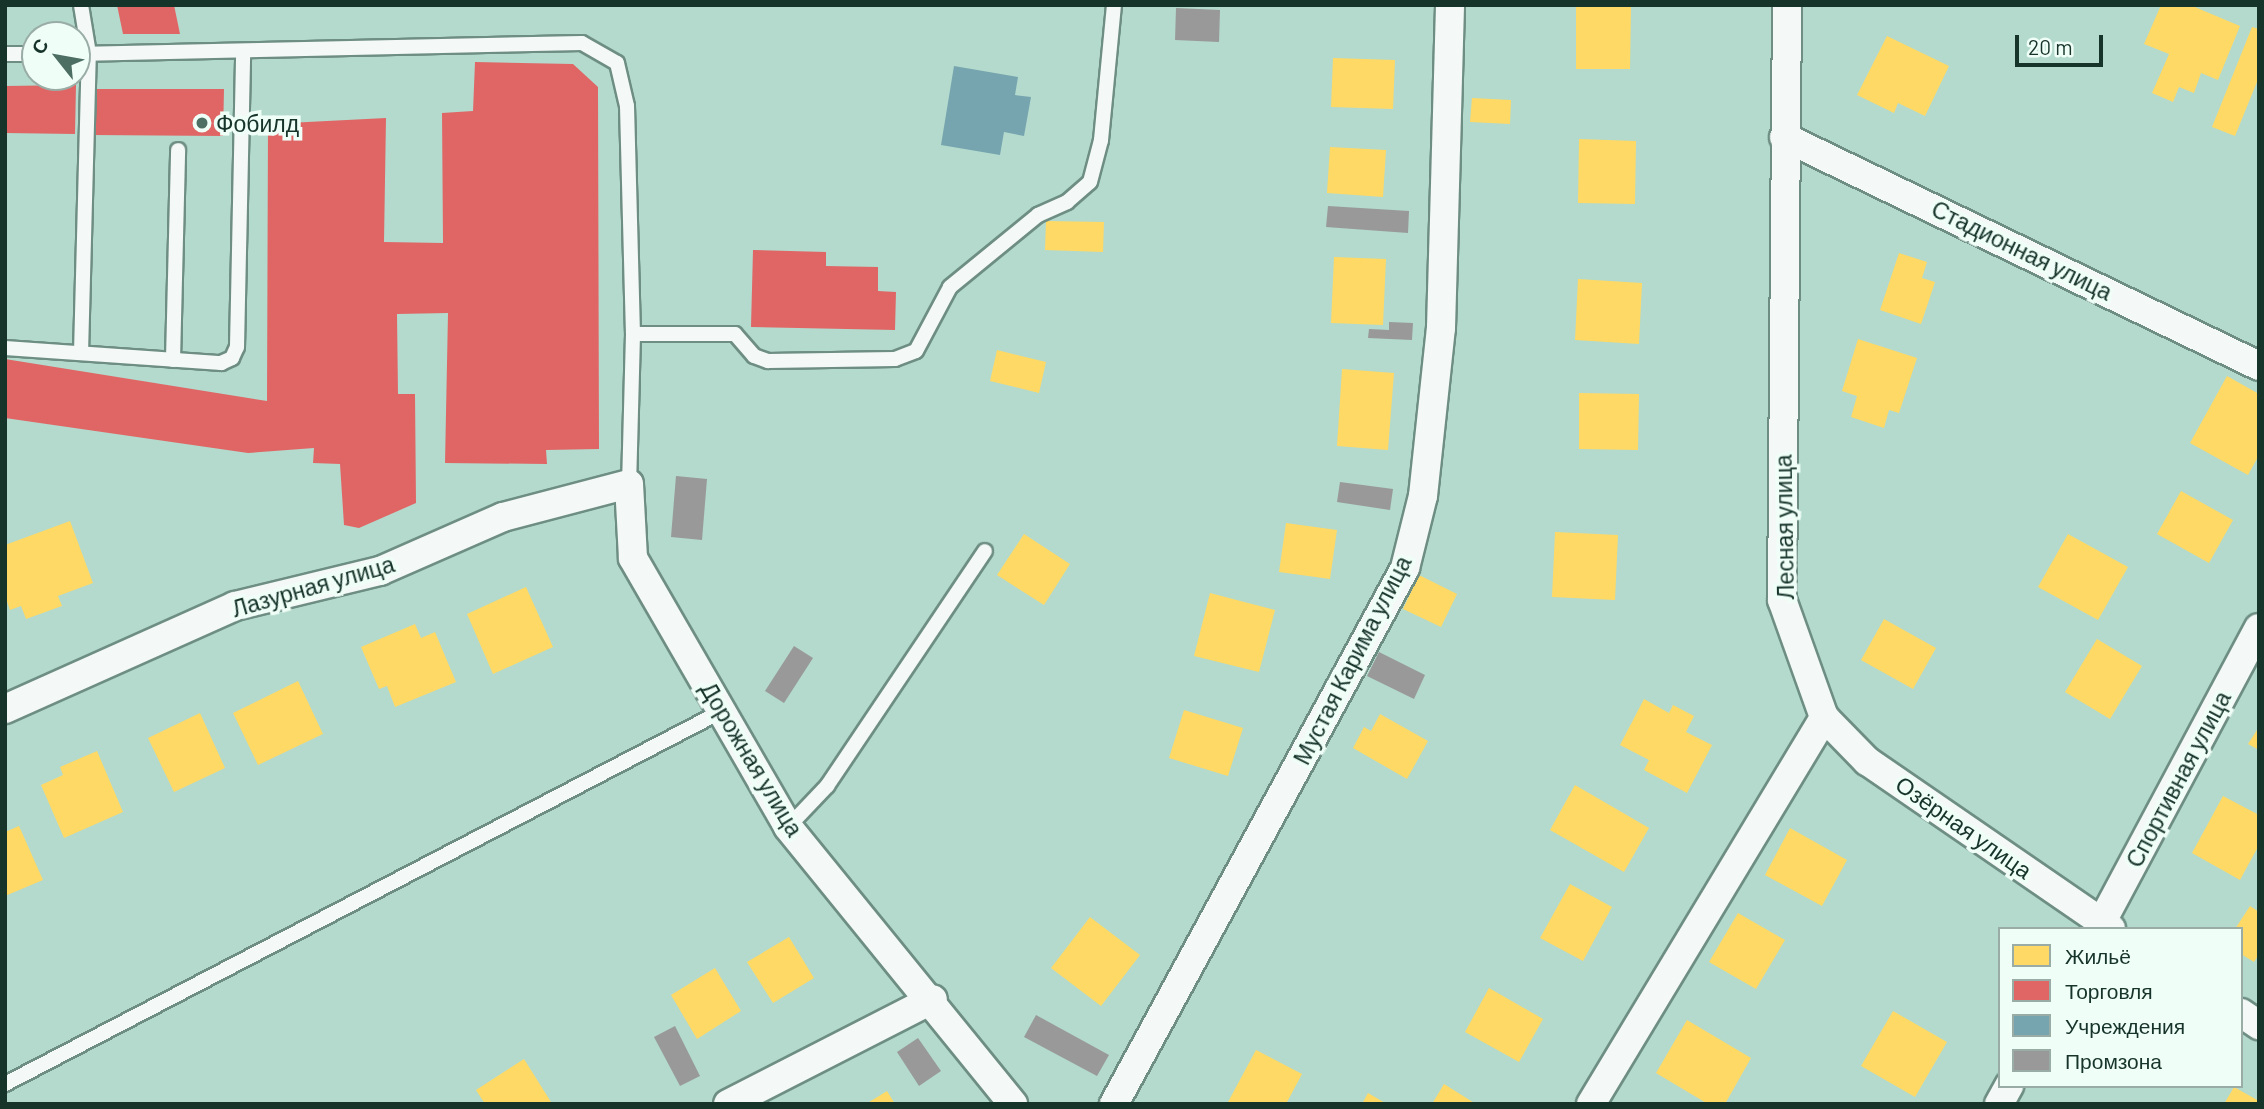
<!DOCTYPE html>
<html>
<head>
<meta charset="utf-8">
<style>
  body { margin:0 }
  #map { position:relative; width:2264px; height:1109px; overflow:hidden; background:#b3dacc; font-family:Barlow,sans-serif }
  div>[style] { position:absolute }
  .homes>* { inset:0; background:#ffd966 }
  .shops>* { inset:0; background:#e06666 }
  .public>* { inset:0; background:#76a5af }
  .industry>* { inset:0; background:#999 }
  .roads { filter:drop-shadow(2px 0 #6e8e84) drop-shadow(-2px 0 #6e8e84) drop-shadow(0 2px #6e8e84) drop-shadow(0 -2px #6e8e84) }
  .lane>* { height:14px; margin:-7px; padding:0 7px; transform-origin:7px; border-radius:7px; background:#f4f9f7 }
  .street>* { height:28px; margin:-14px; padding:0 14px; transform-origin:14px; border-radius:14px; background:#f4f9f7 }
  .dots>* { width:19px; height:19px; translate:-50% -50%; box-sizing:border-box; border:4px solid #f0fef8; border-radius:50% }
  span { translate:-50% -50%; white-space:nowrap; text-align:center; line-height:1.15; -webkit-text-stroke:7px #f0fef8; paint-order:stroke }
  .poi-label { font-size:23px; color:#16342a }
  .left { translate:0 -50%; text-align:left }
  .street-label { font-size:23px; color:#16342a }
  .frame { position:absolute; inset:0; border:7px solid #16342a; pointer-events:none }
  .legend { position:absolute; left:1998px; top:927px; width:245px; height:161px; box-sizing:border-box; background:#f0fef8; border:2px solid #99ada6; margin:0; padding:9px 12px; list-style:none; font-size:21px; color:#16342a }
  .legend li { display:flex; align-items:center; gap:14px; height:35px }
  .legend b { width:35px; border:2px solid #99ada6 }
  .north { position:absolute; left:21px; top:21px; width:70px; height:70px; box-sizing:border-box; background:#f0fef8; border:2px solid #99ada6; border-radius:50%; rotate:301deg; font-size:19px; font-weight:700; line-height:28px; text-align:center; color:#16342a }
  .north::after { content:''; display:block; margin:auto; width:24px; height:32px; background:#4d6e63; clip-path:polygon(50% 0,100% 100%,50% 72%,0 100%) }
  .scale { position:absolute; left:2015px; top:35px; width:88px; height:32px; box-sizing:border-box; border:4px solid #16342a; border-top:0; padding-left:9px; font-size:21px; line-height:24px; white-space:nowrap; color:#16342a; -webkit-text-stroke:5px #f0fef8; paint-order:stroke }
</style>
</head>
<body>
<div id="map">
  <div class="homes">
    <div style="clip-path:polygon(1576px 5px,1631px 6px,1630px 69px,1576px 69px)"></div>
    <div style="clip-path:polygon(2161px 5px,2190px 5px,2240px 26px,2218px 80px,2201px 73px,2194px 93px,2179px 87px,2173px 102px,2152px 93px,2169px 54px,2144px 44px)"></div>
    <div style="clip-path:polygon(2252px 27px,2259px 29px,2259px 77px,2235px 136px,2212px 127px)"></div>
    <div style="clip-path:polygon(1887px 36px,1949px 66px,1925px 116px,1898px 103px,1894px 113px,1857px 95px)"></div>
    <div style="clip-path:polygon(1333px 58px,1395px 60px,1393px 109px,1331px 107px)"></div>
    <div style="clip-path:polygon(1472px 98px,1511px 100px,1510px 124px,1470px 122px)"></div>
    <div style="clip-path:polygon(1579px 139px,1636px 141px,1635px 204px,1578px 203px)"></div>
    <div style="clip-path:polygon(1330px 147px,1386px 150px,1383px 197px,1327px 193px)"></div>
    <div style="clip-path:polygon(1046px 221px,1104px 222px,1103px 252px,1045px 250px)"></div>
    <div style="clip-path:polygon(1899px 253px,1927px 262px,1922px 278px,1935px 282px,1921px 324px,1880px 310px)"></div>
    <div style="clip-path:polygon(1334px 257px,1386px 259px,1383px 325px,1331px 323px)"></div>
    <div style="clip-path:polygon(1578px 279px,1642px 283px,1639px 344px,1575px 340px)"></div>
    <div style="clip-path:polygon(1858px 339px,1917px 358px,1899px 413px,1889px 410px,1884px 428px,1851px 417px,1857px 396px,1842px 391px)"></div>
    <div style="clip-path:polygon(997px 350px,1046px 362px,1039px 393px,990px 381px)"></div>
    <div style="clip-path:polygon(1342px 369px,1394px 373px,1388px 450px,1337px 446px)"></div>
    <div style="clip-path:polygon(2227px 376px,2259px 394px,2259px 455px,2248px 475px,2190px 443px)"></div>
    <div style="clip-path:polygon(1579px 393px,1639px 394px,1638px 450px,1579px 449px)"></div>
    <div style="clip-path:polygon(2181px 491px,2233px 520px,2209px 563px,2157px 534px)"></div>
    <div style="clip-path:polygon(70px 521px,93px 583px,58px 596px,62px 606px,26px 619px,21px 606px,10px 610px,5px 596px,5px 545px)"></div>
    <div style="clip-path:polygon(1286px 523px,1337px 530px,1330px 579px,1279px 572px)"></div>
    <div style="clip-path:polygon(1555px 532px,1618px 535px,1615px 600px,1552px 597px)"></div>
    <div style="clip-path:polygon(1024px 534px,1070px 564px,1044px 605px,997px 575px)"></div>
    <div style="clip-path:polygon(2068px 534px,2128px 567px,2098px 620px,2038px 587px)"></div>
    <div style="clip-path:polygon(1419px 575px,1457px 594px,1441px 627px,1403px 609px)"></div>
    <div style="clip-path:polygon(526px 587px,553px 647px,493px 674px,467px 614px)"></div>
    <div style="clip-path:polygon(1210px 593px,1275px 610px,1259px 672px,1194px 656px)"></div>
    <div style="clip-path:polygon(1884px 619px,1936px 648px,1913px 689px,1861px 660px)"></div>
    <div style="clip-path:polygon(415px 624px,421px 638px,435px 632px,456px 682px,395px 707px,387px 686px,379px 689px,361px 647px)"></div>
    <div style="clip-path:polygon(2097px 639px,2142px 666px,2110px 719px,2065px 692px)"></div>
    <div style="clip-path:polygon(298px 681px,323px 734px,258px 765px,233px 713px)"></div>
    <div style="clip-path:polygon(1644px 699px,1669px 713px,1673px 705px,1694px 716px,1686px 732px,1712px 745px,1687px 793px,1644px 770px,1649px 760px,1620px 745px)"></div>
    <div style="clip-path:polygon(1184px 710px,1243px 728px,1228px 776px,1169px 758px)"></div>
    <div style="clip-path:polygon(200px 713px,225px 768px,174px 792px,148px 738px)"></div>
    <div style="clip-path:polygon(1380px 714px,1428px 741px,1407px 779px,1353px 748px,1364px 727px,1371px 731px)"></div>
    <div style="clip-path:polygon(2259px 727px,2259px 750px,2248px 744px)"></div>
    <div style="clip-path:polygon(97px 751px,123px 812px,64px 838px,41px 785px,63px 775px,60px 767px)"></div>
    <div style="clip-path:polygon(1575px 785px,1649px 828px,1624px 872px,1550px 830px)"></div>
    <div style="clip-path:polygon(2223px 796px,2259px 815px,2259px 845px,2240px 880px,2192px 853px)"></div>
    <div style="clip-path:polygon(19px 826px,43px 880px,5px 896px,5px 832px)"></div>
    <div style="clip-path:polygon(1790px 828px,1847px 860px,1822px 906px,1765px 875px)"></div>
    <div style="clip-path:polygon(1570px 884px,1612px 907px,1583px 961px,1540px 938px)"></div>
    <div style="clip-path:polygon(2250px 906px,2259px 912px,2259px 954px,2254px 962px,2241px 954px,2241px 929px,2235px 929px)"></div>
    <div style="clip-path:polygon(1738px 913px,1785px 940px,1756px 989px,1709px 962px)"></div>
    <div style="clip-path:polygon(1090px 917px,1140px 955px,1101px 1006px,1051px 968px)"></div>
    <div style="clip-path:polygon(789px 937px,814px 978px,773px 1003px,747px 962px)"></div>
    <div style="clip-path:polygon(715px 968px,741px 1011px,697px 1039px,671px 995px)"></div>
    <div style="clip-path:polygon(1489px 988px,1543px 1019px,1519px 1062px,1465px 1032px)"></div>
    <div style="clip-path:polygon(1893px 1011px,1947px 1042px,1915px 1097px,1861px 1066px)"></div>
    <div style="clip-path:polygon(1687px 1020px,1751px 1058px,1725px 1104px,1708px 1104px,1656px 1073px)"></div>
    <div style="clip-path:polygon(1256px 1050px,1302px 1074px,1286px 1104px,1228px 1102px)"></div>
    <div style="clip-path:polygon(524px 1059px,551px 1102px,485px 1104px,476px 1090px)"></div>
    <div style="clip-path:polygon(1444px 1084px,1476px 1104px,1432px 1104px)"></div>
    <div style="clip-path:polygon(2234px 1087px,2259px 1101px,2259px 1104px,2224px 1104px)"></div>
    <div style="clip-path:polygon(887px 1091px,895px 1104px,866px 1104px)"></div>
    <div style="clip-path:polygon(1368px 1093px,1387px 1104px,1362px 1104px)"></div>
  </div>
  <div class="shops">
    <div style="clip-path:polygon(117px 5px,174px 5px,180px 34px,123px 34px)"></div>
    <div style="clip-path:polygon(475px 62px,573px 64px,598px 87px,599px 449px,546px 450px,547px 464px,445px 463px,448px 313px,397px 314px,398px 394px,415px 394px,416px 503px,359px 528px,344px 525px,340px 464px,313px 463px,314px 448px,248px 453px,5px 418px,5px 359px,267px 401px,268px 124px,386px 118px,384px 242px,443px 243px,442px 113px,473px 111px)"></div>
    <div style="clip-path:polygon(76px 85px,75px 134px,5px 133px,5px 86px)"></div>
    <div style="clip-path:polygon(92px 89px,224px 89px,223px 136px,92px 135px)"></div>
    <div style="clip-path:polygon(753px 250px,826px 252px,826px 266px,878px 267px,878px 291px,896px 292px,895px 330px,751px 327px)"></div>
  </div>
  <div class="public">
    <div style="clip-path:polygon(954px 66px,1018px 77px,1015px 95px,1031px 97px,1024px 136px,1004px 132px,1000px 155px,941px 145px)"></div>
  </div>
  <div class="industry">
    <div style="clip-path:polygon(1176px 8px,1220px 10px,1219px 42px,1175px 40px)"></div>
    <div style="clip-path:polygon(1328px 206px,1409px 211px,1408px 233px,1326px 227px)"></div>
    <div style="clip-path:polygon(1389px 322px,1413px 323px,1412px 340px,1368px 338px,1369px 329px,1389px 330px)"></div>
    <div style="clip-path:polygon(676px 476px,707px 479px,702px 540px,671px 537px)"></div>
    <div style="clip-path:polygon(1340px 482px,1393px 489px,1390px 510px,1337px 502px)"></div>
    <div style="clip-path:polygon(794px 646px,813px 658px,784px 703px,765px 691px)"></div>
    <div style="clip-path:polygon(1379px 652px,1425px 675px,1414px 699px,1367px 676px)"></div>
    <div style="clip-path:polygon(1036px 1015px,1109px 1055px,1097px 1076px,1024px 1037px)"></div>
    <div style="clip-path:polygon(675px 1026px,700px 1076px,680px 1086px,654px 1037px)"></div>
    <div style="clip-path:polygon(918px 1038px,941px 1071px,919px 1086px,897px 1052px)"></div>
  </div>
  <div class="roads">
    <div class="lane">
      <div style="left:5px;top:54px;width:30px"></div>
      <div style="left:77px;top:54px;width:505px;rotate:-1.25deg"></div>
      <div style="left:582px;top:43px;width:40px;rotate:29.7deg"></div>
      <div style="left:617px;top:63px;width:44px;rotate:76.9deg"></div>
      <div style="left:627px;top:106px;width:228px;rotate:88.5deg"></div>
      <div style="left:633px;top:334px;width:150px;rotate:91.5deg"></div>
      <div style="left:633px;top:334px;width:102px"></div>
      <div style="left:735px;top:334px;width:29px;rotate:49deg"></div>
      <div style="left:754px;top:356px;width:15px;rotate:20deg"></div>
      <div style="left:768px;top:361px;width:127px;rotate:-0.9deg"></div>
      <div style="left:895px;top:359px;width:22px;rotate:-21deg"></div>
      <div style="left:916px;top:351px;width:72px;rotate:-62deg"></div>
      <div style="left:950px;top:287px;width:114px;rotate:-39.3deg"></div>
      <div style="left:1038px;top:215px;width:32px;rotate:-24deg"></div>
      <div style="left:1067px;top:202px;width:30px;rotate:-41deg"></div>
      <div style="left:1090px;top:182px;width:43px;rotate:-75.3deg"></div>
      <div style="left:1101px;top:140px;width:136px;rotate:-84.5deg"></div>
      <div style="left:5px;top:348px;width:217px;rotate:4deg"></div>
      <div style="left:221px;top:363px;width:12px;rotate:-24deg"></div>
      <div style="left:232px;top:358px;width:12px;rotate:-66deg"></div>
      <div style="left:237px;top:347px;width:296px;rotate:-88.8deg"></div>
      <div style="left:81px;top:353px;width:299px;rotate:-88.5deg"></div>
      <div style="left:89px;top:54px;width:50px;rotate:-99.3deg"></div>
      <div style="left:173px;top:360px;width:210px;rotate:-88.6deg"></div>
      <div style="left:788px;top:827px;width:57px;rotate:-46.4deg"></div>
      <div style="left:827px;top:786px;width:283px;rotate:-56.1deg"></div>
      <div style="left:5px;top:1084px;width:808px;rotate:-27.48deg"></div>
    </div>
    <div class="street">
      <div style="left:1784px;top:137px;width:527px;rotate:25.74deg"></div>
      <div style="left:5px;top:709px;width:252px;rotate:-24.1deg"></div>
      <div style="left:235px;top:606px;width:149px;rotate:-13.6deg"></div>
      <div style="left:380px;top:571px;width:134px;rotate:-23.7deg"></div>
      <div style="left:503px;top:517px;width:130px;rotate:-14.7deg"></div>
      <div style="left:629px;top:484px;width:74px;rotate:86.9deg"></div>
      <div style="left:633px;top:558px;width:310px;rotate:60deg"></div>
      <div style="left:788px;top:827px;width:357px;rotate:50.9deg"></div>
      <div style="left:1824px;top:717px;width:62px;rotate:45.7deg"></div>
      <div style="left:1867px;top:761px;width:296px;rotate:34.5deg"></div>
      <div style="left:2098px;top:929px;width:341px;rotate:-61.9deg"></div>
      <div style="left:2241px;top:1013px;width:22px;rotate:34deg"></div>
      <div style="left:728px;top:1104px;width:230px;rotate:-27.1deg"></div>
      <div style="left:1114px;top:1104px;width:610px;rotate:-61.5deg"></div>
      <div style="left:1405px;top:568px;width:74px;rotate:-76deg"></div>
      <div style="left:1423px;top:496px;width:169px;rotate:-83.9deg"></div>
      <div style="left:1441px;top:328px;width:323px;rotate:-88.4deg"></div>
      <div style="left:1591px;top:1104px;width:452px;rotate:-58.9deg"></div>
      <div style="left:1824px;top:717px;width:124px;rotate:-109.7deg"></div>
      <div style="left:1782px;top:600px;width:595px;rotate:-89.52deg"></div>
      <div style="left:1999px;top:1104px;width:21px;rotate:-61deg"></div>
    </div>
  </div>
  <div class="dots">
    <div style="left:202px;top:123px;background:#4d6e63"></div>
  </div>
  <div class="poi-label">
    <span class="left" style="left:216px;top:123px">Фобилд</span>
  </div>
  <div class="street-label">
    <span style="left:2022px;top:250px;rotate:26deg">Стадионная улица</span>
    <span style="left:1784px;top:527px;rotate:-91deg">Лесная улица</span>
    <span style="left:313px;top:586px;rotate:-16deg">Лазурная улица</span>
    <span style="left:1352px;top:660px;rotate:-63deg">Мустая Карима улица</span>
    <span style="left:752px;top:759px;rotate:59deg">Дорожная улица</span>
    <span style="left:2178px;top:779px;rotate:-62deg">Спортивная улица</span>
    <span style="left:1964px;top:827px;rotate:35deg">Озёрная улица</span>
  </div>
  <div class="frame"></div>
  <ul class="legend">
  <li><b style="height:19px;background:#ffd966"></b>Жильё</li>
  <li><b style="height:19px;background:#e06666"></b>Торговля</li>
  <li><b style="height:19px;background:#76a5af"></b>Учреждения</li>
  <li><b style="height:19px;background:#999"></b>Промзона</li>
  </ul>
  <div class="north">С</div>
  <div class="scale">20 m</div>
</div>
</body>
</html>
